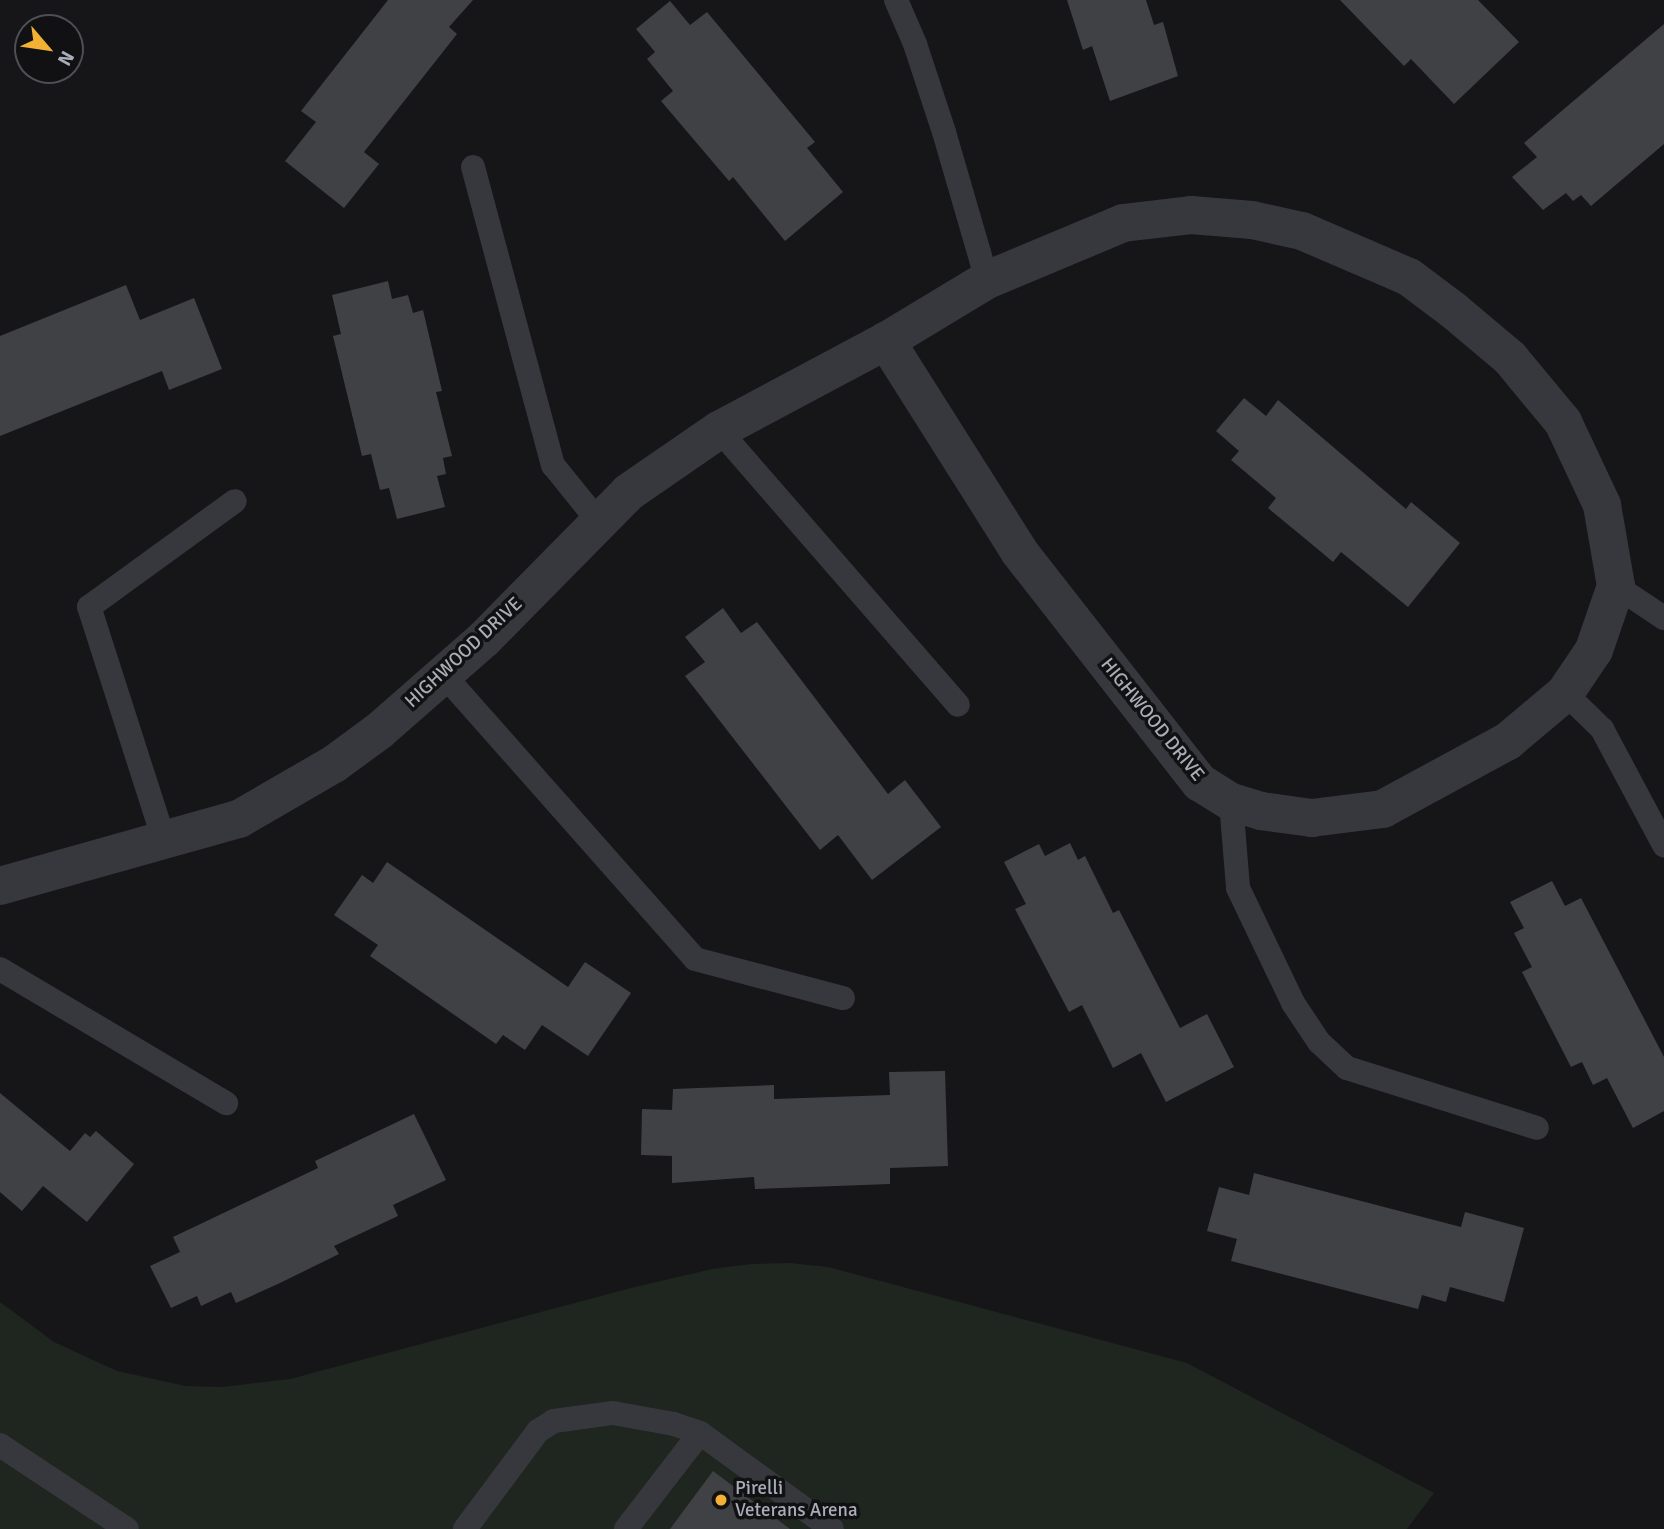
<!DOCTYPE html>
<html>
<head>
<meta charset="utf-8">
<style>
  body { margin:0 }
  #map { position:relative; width:1664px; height:1529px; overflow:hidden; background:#161618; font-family:Signika,sans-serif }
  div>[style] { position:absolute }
  .green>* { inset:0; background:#1e261f }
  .building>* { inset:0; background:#404145 }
  .lane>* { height:24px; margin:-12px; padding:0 12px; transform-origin:12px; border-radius:12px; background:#37383d }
  .street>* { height:38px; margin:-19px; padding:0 19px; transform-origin:19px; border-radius:19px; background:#37383d }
  .dots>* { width:19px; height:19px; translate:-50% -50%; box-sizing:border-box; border:4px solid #111113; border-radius:50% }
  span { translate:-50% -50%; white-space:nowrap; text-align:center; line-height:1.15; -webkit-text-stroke:7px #111113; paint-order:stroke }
  .street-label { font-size:19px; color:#a8adb8 }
  .poi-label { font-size:19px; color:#a8adb8 }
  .left { translate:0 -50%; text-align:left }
  .north { position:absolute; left:14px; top:14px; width:70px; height:70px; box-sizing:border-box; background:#111113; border:2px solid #4d4f55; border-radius:50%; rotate:119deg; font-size:19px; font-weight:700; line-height:28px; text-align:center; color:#a8adb8 }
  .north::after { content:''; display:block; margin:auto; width:24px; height:32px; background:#f2b134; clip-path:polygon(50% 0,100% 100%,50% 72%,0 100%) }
</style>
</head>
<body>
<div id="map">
  <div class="green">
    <div style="clip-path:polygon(790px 1263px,828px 1267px,1187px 1363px,1434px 1493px,1407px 1529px,0 1529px,0 1302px,54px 1342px,117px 1371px,186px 1386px,221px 1387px,290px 1379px,631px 1288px,712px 1269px,751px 1264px)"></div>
  </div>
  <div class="building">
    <div style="clip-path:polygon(388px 0,473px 0,449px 27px,457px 34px,364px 152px,379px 164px,344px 208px,285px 161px,316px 122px,301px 111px)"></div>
    <div style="clip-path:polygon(1067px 0,1146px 0,1154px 25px,1163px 22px,1178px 76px,1110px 101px,1092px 46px,1083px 50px)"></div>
    <div style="clip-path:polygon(1340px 0,1478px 0,1519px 42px,1454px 104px,1411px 59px,1404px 66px)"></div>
    <div style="clip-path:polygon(670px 1px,690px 25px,707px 12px,815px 142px,807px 148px,843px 192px,785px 241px,733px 177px,729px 181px,661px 101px,673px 91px,647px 59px,655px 52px,636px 29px)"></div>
    <div style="clip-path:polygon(1664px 24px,1664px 144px,1591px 206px,1581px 195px,1573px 201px,1566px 193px,1543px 210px,1512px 177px,1537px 157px,1524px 143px)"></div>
    <div style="clip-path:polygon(388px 281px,392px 299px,408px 295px,413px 313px,423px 310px,442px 391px,436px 392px,452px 456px,443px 458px,446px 474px,437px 476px,445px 507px,397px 519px,389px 488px,380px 490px,371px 454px,362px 456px,333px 336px,341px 334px,332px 295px)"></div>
    <div style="clip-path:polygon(126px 285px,140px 320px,194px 298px,222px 369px,169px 390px,162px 371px,0 436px,0 336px)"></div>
    <div style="clip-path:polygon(1244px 398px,1266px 416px,1278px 400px,1406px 509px,1411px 502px,1460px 543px,1408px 607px,1341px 552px,1333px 562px,1320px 551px,1268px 508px,1276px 498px,1231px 460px,1239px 451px,1216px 431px)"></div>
    <div style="clip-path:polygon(723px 608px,741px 633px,757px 622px,888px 794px,905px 780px,941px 827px,872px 880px,838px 835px,820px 850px,685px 676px,705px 662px,685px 637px)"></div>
    <div style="clip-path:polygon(1070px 843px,1078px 860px,1085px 856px,1113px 913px,1119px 910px,1180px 1028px,1207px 1014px,1234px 1067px,1166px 1102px,1141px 1053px,1113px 1068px,1082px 1005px,1069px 1012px,1015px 909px,1026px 904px,1004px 862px,1039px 844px,1045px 856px)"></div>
    <div style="clip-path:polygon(387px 862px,568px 987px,585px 962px,631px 993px,588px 1056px,542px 1025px,525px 1050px,503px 1035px,496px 1044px,370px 956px,378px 945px,334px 915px,362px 875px,373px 883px)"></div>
    <div style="clip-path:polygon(1552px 881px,1565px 906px,1581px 898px,1664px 1057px,1664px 1111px,1633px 1128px,1607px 1078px,1593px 1085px,1582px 1062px,1571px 1067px,1522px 972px,1532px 967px,1514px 933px,1524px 928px,1510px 902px)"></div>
    <div style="clip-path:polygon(945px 1071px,948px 1166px,890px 1168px,890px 1184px,755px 1189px,754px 1177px,672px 1183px,672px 1156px,641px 1155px,642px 1109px,672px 1110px,673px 1089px,774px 1085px,774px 1099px,890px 1095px,889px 1072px)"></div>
    <div style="clip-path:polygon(0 1093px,70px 1151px,85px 1133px,90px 1137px,96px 1131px,134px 1164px,87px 1222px,43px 1186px,22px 1211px,0 1192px)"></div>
    <div style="clip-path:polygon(414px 1114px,446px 1180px,393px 1205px,398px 1216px,334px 1246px,339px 1254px,280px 1283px,236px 1303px,231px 1292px,201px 1306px,197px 1296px,171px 1308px,150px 1266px,180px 1252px,173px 1237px,318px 1168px,315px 1161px)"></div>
    <div style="clip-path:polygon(1254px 1173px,1461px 1227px,1465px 1212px,1524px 1228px,1504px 1302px,1450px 1287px,1446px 1302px,1422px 1295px,1418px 1309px,1231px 1261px,1237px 1239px,1207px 1231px,1219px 1187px,1249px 1195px)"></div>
    <div style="clip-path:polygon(713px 1471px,790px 1529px,670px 1529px)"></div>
  </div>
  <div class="lane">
    <div style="left:896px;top:0;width:48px;rotate:66.6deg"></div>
    <div style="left:915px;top:44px;width:93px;rotate:71.8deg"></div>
    <div style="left:944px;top:132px;width:154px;rotate:73.8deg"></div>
    <div style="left:473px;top:167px;width:309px;rotate:75deg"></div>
    <div style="left:553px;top:465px;width:73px;rotate:51.1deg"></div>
    <div style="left:719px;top:430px;width:364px;rotate:49deg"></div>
    <div style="left:1616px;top:586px;width:58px;rotate:33.7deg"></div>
    <div style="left:443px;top:674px;width:380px;rotate:48.5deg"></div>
    <div style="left:695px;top:959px;width:153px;rotate:14.8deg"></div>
    <div style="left:1565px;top:693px;width:52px;rotate:44.2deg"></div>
    <div style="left:1602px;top:729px;width:132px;rotate:61.9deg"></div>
    <div style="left:1231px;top:802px;width:86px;rotate:85.3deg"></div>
    <div style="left:1238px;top:888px;width:127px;rotate:64.4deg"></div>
    <div style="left:1293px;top:1003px;width:47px;rotate:56.3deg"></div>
    <div style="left:1319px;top:1042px;width:38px;rotate:43deg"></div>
    <div style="left:1347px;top:1068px;width:199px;rotate:17.5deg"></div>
    <div style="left:164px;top:840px;width:245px;rotate:-107.8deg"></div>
    <div style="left:89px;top:607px;width:180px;rotate:-36deg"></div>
    <div style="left:0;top:969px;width:263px;rotate:30.7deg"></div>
    <div style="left:0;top:1445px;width:152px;rotate:33.5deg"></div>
    <div style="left:465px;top:1529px;width:122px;rotate:-53.3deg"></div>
    <div style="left:538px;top:1431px;width:19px;rotate:-32deg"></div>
    <div style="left:554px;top:1421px;width:60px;rotate:-7.7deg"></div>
    <div style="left:613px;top:1413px;width:62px;rotate:10.2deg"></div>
    <div style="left:674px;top:1424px;width:28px;rotate:19deg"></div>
    <div style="left:700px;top:1433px;width:163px;rotate:36deg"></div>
    <div style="left:626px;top:1529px;width:121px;rotate:-52.4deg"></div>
  </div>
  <div class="street">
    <div style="left:0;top:886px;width:248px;rotate:-15.7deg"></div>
    <div style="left:239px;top:819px;width:110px;rotate:-30.1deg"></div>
    <div style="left:334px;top:764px;width:56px;rotate:-36.3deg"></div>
    <div style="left:379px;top:731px;width:140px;rotate:-41.2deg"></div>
    <div style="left:484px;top:639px;width:206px;rotate:-45.4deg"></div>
    <div style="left:629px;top:492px;width:109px;rotate:-34.6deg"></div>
    <div style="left:719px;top:430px;width:189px;rotate:-28.1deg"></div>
    <div style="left:886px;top:341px;width:118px;rotate:-31.1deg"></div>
    <div style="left:987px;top:280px;width:147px;rotate:-22.7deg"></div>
    <div style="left:1123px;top:223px;width:68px;rotate:-6.7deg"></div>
    <div style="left:1191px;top:215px;width:61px;rotate:4.7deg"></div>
    <div style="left:1252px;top:220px;width:51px;rotate:12.4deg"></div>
    <div style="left:1302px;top:231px;width:116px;rotate:23.3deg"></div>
    <div style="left:1409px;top:277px;width:55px;rotate:36.9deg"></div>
    <div style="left:1453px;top:310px;width:75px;rotate:40.1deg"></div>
    <div style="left:1510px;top:358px;width:83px;rotate:50.4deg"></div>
    <div style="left:1563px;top:422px;width:92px;rotate:64.8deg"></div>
    <div style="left:1602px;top:505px;width:82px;rotate:80.2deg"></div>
    <div style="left:1616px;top:586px;width:68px;rotate:109deg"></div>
    <div style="left:1594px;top:650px;width:52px;rotate:124deg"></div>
    <div style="left:1565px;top:693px;width:75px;rotate:139.9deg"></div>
    <div style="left:1508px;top:741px;width:142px;rotate:151.5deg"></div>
    <div style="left:1383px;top:809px;width:72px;rotate:172.8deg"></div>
    <div style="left:1312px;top:818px;width:51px;rotate:-172.2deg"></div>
    <div style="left:1261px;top:811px;width:31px;rotate:-163deg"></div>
    <div style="left:1231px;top:802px;width:36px;rotate:-148deg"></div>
    <div style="left:1200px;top:783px;width:294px;rotate:-128deg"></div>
    <div style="left:1019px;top:551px;width:249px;rotate:-122.3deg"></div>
  </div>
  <div class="dots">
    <div style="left:721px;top:1500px;background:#f2b134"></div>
  </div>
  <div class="street-label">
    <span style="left:464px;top:653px;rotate:-43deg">HIGHWOOD DRIVE</span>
    <span style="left:1152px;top:720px;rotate:51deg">HIGHWOOD DRIVE</span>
  </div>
  <div class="poi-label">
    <span class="left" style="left:735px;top:1500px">Pirelli<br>Veterans Arena</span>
  </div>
  <div class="north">N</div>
</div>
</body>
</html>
